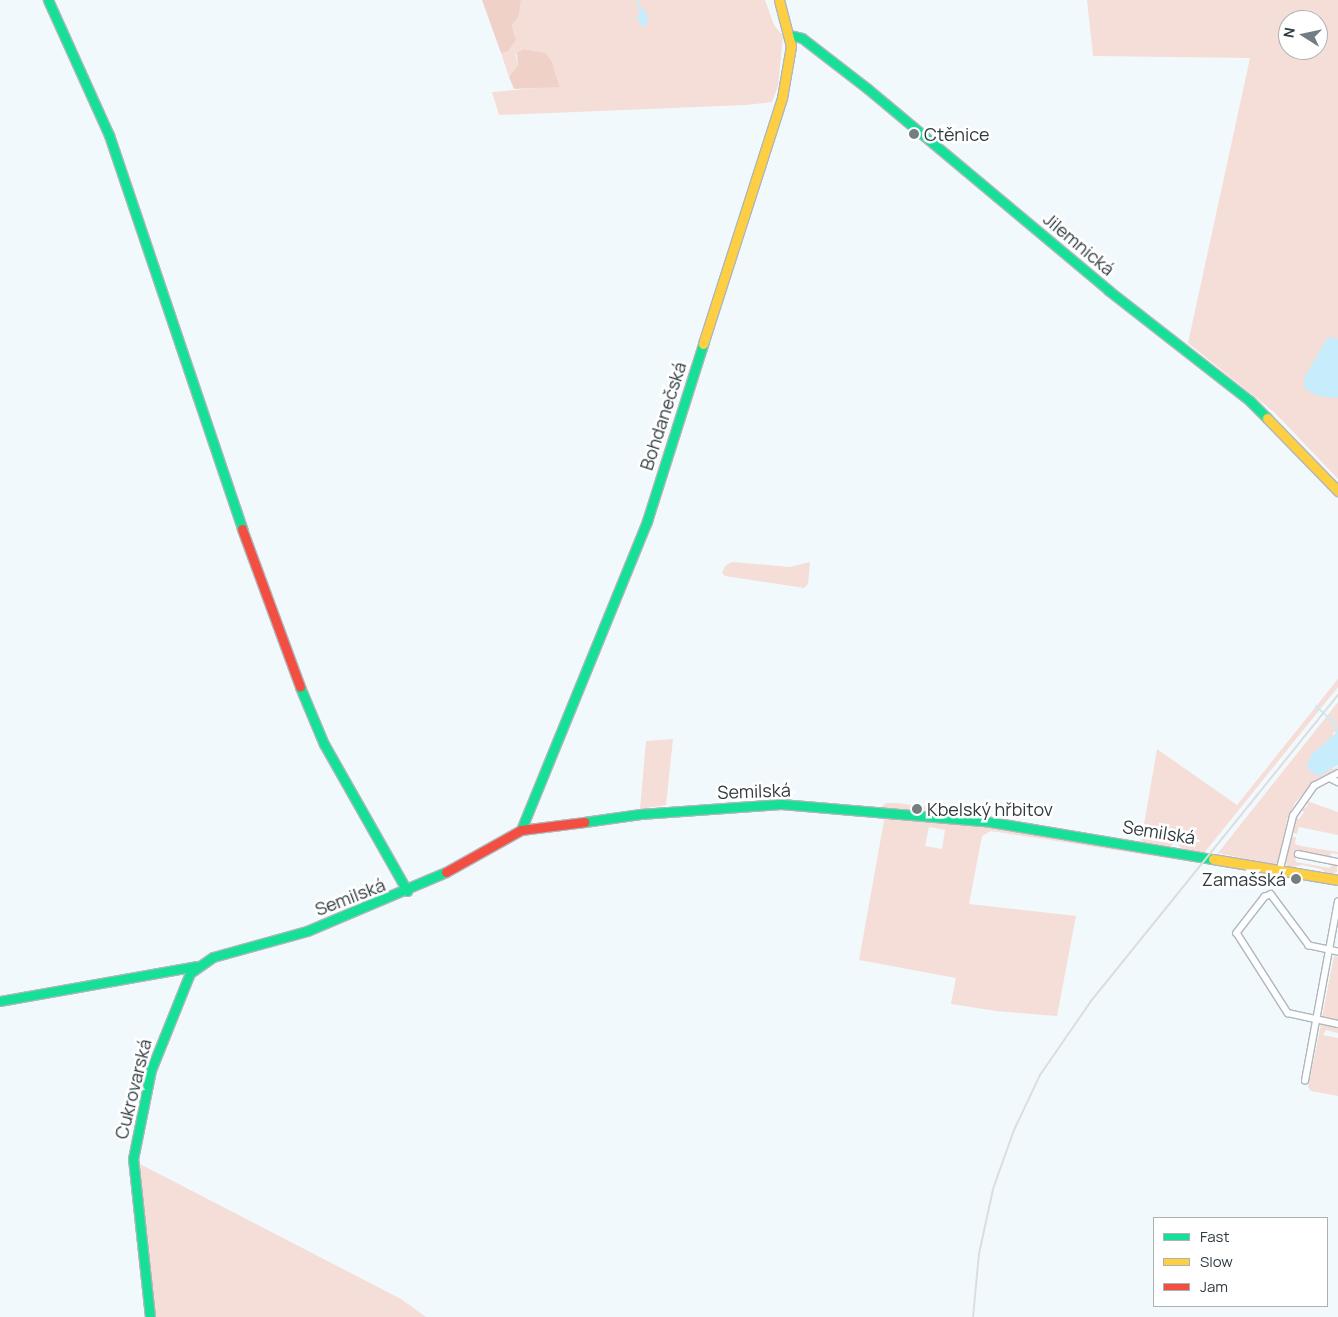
<!DOCTYPE html>
<html>
<head>
<meta charset="utf-8">
<style>
  body { margin:0 }
  #map { position:relative; width:1338px; height:1317px; overflow:hidden; background:#f2f9fc; font-family:Manrope,sans-serif }
  div>[style] { position:absolute }
  .green>* { inset:0; background:#f5ded7 }
  .forest>* { inset:0; background:#efd1c8 }
  .water>* { inset:0; background:#c7ecfb }
  .stream>* { height:2px; margin:-1px; padding:0 1px; transform-origin:1px; border-radius:1px; background:#c7ecfb }
  .roads { filter:drop-shadow(1px 0 #afb7bb) drop-shadow(-1px 0 #afb7bb) drop-shadow(0 1px #afb7bb) drop-shadow(0 -1px #afb7bb) }
  .street>* { height:5.5px; margin:-2.75px; padding:0 2.75px; transform-origin:2.75px; border-radius:2.75px; background:#fdfeff }
  .fast>* { height:9px; margin:-4.5px; padding:0 4.5px; transform-origin:4.5px; border-radius:4.5px; background:#16e098 }
  .slow>* { height:9px; margin:-4.5px; padding:0 4.5px; transform-origin:4.5px; border-radius:4.5px; background:#ffcf43 }
  .jam>* { height:9px; margin:-4.5px; padding:0 4.5px; transform-origin:4.5px; border-radius:4.5px; background:#f24e42 }
  .rail>* { height:2px; margin:-1px; padding:0 1px; transform-origin:1px; border-radius:1px; background:#dbdedf }
  .dots>* { width:14px; height:14px; translate:-50% -50%; box-sizing:border-box; border:2px solid #fff; border-radius:50% }
  span { translate:-50% -50%; white-space:nowrap; text-align:center; line-height:1.15; -webkit-text-stroke:5px #fff; paint-order:stroke }
  .poi-label { font-size:18px; color:#303b40 }
  .left { translate:0 -50%; text-align:left }
  .right { translate:-100% -50%; text-align:right }
  .street-label { font-size:18px; color:#303b40 }
  .legend { position:absolute; left:1153px; top:1217px; width:175px; height:90px; box-sizing:border-box; background:#fff; border:1px solid #acb1b3; margin:0; padding:6px 9px; list-style:none; font-size:15px; color:#303b40 }
  .legend li { display:flex; align-items:center; gap:10px; height:25px }
  .legend b { width:25px; border:1px solid #acb1b3 }
  .north { position:absolute; left:1278px; top:10px; width:50px; height:50px; box-sizing:border-box; background:#fff; border:1px solid #acb1b3; border-radius:50%; rotate:280deg; font-size:14px; font-weight:700; line-height:20px; text-align:center; color:#303b40 }
  .north::after { content:''; display:block; margin:auto; width:18px; height:22px; background:#747e82; clip-path:polygon(50% 0,100% 100%,50% 72%,0 100%) }
</style>
</head>
<body>
<div id="map">
  <div class="green">
    <div style="clip-path:polygon(521px 0,765px 0,774px 25px,783px 36px,778px 86px,772px 102px,746px 105px,499px 115px,492px 92px,560px 86px,552px 62px,535px 51px,524px 49px,516px 55px,518px 65px,509px 77px,501px 53px,507px 52px,515px 35px,512px 25px,519px 16px)"></div>
    <div style="clip-path:polygon(evenodd,1087px 0,1338px 0,1338px 479px,1274px 412px,1188px 343px,1250px 58px,1093px 56px,1087px 0,1288px 20px,1318px 20px,1318px 50px,1288px 50px,1288px 20px)"></div>
    <div style="clip-path:polygon(732px 562px,790px 567px,810px 562px,808px 584px,804px 588px,725px 576px,722px 573px,725px 566px)"></div>
    <div style="clip-path:polygon(1338px 679px,1338px 687px,1204px 853px,1183px 849px,1175px 842px,1170px 847px,1141px 842px,1157px 749px,1237px 805px)"></div>
    <div style="clip-path:polygon(1338px 702px,1338px 731px,1333px 733px,1333px 770px,1338px 766px,1337px 769px,1313px 783px,1295px 803px,1287px 820px,1279px 861px,1275px 865px,1218px 853px)"></div>
    <div style="clip-path:polygon(673px 739px,666px 805px,640px 809px,646px 741px)"></div>
    <div style="clip-path:polygon(1307px 801px,1338px 812px,1338px 835px,1299px 827px,1297px 834px,1291px 832px,1295px 817px,1299px 819px,1304px 812px,1301px 810px,1308px 806px)"></div>
    <div style="clip-path:polygon(886px 803px,896px 803px,985px 814px,984px 821px,878px 810px)"></div>
    <div style="clip-path:polygon(evenodd,885px 815px,1016px 828px,1204px 857px,1199px 863px,991px 831px,982px 836px,969px 904px,1076px 916px,1057px 1016px,996px 1011px,951px 1004px,956px 978px,859px 960px,885px 815px,929px 827px,945px 830px,942px 849px,925px 846px,929px 827px)"></div>
    <div style="clip-path:polygon(1290px 837px,1296px 837px,1295px 844px,1301px 846px,1338px 852px,1338px 854px,1331px 853px,1330px 858px,1294px 851px,1296px 862px,1330px 868px,1332px 864px,1337px 866px,1337px 872px,1330px 875px,1321px 869px,1302px 865px,1288px 868px,1285px 860px)"></div>
    <div style="clip-path:polygon(1334px 956px,1338px 957px,1338px 1020px,1322px 1017px)"></div>
    <div style="clip-path:polygon(1321px 1024px,1338px 1028px,1338px 1033px,1326px 1030px,1323px 1035px,1338px 1038px,1338px 1096px,1311px 1091px,1308px 1087px)"></div>
    <div style="clip-path:polygon(138px 1163px,401px 1299px,426px 1317px,155px 1317px)"></div>
  </div>
  <div class="forest">
    <div style="clip-path:polygon(482px 0,521px 0,519px 16px,512px 25px,516px 40px,507px 52px,501px 53px)"></div>
    <div style="clip-path:polygon(524px 49px,545px 53px,552px 62px,560px 87px,514px 89px,509px 77px,518px 65px,517px 53px)"></div>
  </div>
  <div class="water">
    <div style="clip-path:polygon(641px 6px,648px 16px,647px 25px,642px 27px,637px 19px)"></div>
    <div style="clip-path:polygon(1328px 337px,1338px 339px,1338px 398px,1318px 396px,1304px 388px,1304px 378px)"></div>
    <div style="clip-path:polygon(1338px 731px,1338px 765px,1319px 776px,1311px 772px,1307px 766px,1311px 755px)"></div>
  </div>
  <div class="stream">
    <div style="left:638px;top:0;width:8px;rotate:83deg"></div>
    <div style="left:1316px;top:706px;width:23px;rotate:43deg"></div>
    <div style="left:1333px;top:722px;width:13px;rotate:67deg"></div>
  </div>
  <div class="roads">
    <div class="street">
      <div style="left:1330px;top:778px;width:9px;rotate:27deg"></div>
      <div style="left:1298px;top:854px;width:41px;rotate:11.3deg"></div>
      <div style="left:1280px;top:869px;width:55px;rotate:-76.2deg"></div>
      <div style="left:1293px;top:816px;width:37px;rotate:-55deg"></div>
      <div style="left:1314px;top:786px;width:27px;rotate:-28deg"></div>
      <div style="left:1338px;top:952px;width:30px;rotate:-168deg"></div>
      <div style="left:1309px;top:946px;width:64px;rotate:-126.7deg"></div>
      <div style="left:1271px;top:895px;width:6px;rotate:162deg"></div>
      <div style="left:1265px;top:897px;width:46px;rotate:127.9deg"></div>
      <div style="left:1237px;top:933px;width:95px;rotate:57.5deg"></div>
      <div style="left:1288px;top:1013px;width:51px;rotate:12.4deg"></div>
      <div style="left:1305px;top:1081px;width:182px;rotate:-79.6deg"></div>
    </div>
    <div class="fast">
      <div style="left:48px;top:0;width:148px;rotate:65.7deg"></div>
      <div style="left:109px;top:135px;width:416px;rotate:71.3deg"></div>
      <div style="left:790px;top:35px;width:12px;rotate:14deg"></div>
      <div style="left:802px;top:38px;width:83px;rotate:37.7deg"></div>
      <div style="left:868px;top:89px;width:313px;rotate:39.9deg"></div>
      <div style="left:1108px;top:290px;width:180px;rotate:38deg"></div>
      <div style="left:1250px;top:401px;width:24px;rotate:45deg"></div>
      <div style="left:300px;top:687px;width:62px;rotate:67.2deg"></div>
      <div style="left:324px;top:744px;width:169px;rotate:60.5deg"></div>
      <div style="left:584px;top:822px;width:57px;rotate:-8.1deg"></div>
      <div style="left:640px;top:814px;width:141px;rotate:-4.1deg"></div>
      <div style="left:781px;top:804px;width:205px;rotate:4.8deg"></div>
      <div style="left:985px;top:821px;width:231px;rotate:9.5deg"></div>
      <div style="left:521px;top:830px;width:334px;rotate:-67.8deg"></div>
      <div style="left:647px;top:521px;width:186px;rotate:-72.4deg"></div>
      <div style="left:0;top:1001px;width:199px;rotate:-10.1deg"></div>
      <div style="left:150px;top:1317px;width:159px;rotate:-96.1deg"></div>
      <div style="left:133px;top:1159px;width:91px;rotate:-78.6deg"></div>
      <div style="left:151px;top:1070px;width:105px;rotate:-68.1deg"></div>
      <div style="left:190px;top:973px;width:28px;rotate:-35deg"></div>
      <div style="left:213px;top:957px;width:98px;rotate:-15.5deg"></div>
      <div style="left:307px;top:931px;width:151px;rotate:-23deg"></div>
    </div>
    <div class="slow">
      <div style="left:703px;top:344px;width:258px;rotate:-72.2deg"></div>
      <div style="left:782px;top:98px;width:53px;rotate:-80.2deg"></div>
      <div style="left:791px;top:46px;width:48px;rotate:-104.6deg"></div>
      <div style="left:1267px;top:418px;width:102px;rotate:45.8deg"></div>
      <div style="left:1213px;top:859px;width:127px;rotate:9.5deg"></div>
    </div>
    <div class="jam">
      <div style="left:242px;top:529px;width:168px;rotate:69.8deg"></div>
      <div style="left:446px;top:872px;width:86px;rotate:-29.2deg"></div>
      <div style="left:521px;top:830px;width:64px;rotate:-7.2deg"></div>
    </div>
  </div>
  <div class="rail">
    <div style="left:973px;top:1317px;width:63px;rotate:-84.6deg"></div>
    <div style="left:979px;top:1254px;width:66px;rotate:-77.8deg"></div>
    <div style="left:993px;top:1189px;width:63px;rotate:-70.4deg"></div>
    <div style="left:1014px;top:1130px;width:61px;rotate:-64.7deg"></div>
    <div style="left:1040px;top:1075px;width:90px;rotate:-55.4deg"></div>
    <div style="left:1091px;top:1001px;width:393px;rotate:-51.1deg"></div>
  </div>
  <div class="dots">
    <div style="left:914px;top:134px;background:#747e82"></div>
    <div style="left:917px;top:809px;background:#747e82"></div>
    <div style="left:1296px;top:879px;background:#747e82"></div>
  </div>
  <div class="poi-label">
    <span class="left" style="left:924px;top:134px">Ctěnice</span>
    <span class="left" style="left:927px;top:809px">Kbelský hřbitov</span>
    <span class="right" style="left:1286px;top:879px">Zamašská</span>
  </div>
  <div class="street-label">
    <span style="left:1079px;top:244px;rotate:40deg">Jilemnická</span>
    <span style="left:663px;top:416px;rotate:-72deg">Bohdanečská</span>
    <span style="left:754px;top:791px;rotate:-2deg">Semilská</span>
    <span style="left:1159px;top:832px;rotate:9deg">Semilská</span>
    <span style="left:350px;top:897px;rotate:-21deg">Semilská</span>
    <span style="left:133px;top:1089px;rotate:-76deg">Cukrovarská</span>
  </div>
  <ul class="legend">
  <li><b style="height:6px;background:#16e098"></b>Fast</li>
  <li><b style="height:6px;background:#ffcf43"></b>Slow</li>
  <li><b style="height:6px;background:#f24e42"></b>Jam</li>
  </ul>
  <div class="north">N</div>
</div>
</body>
</html>
